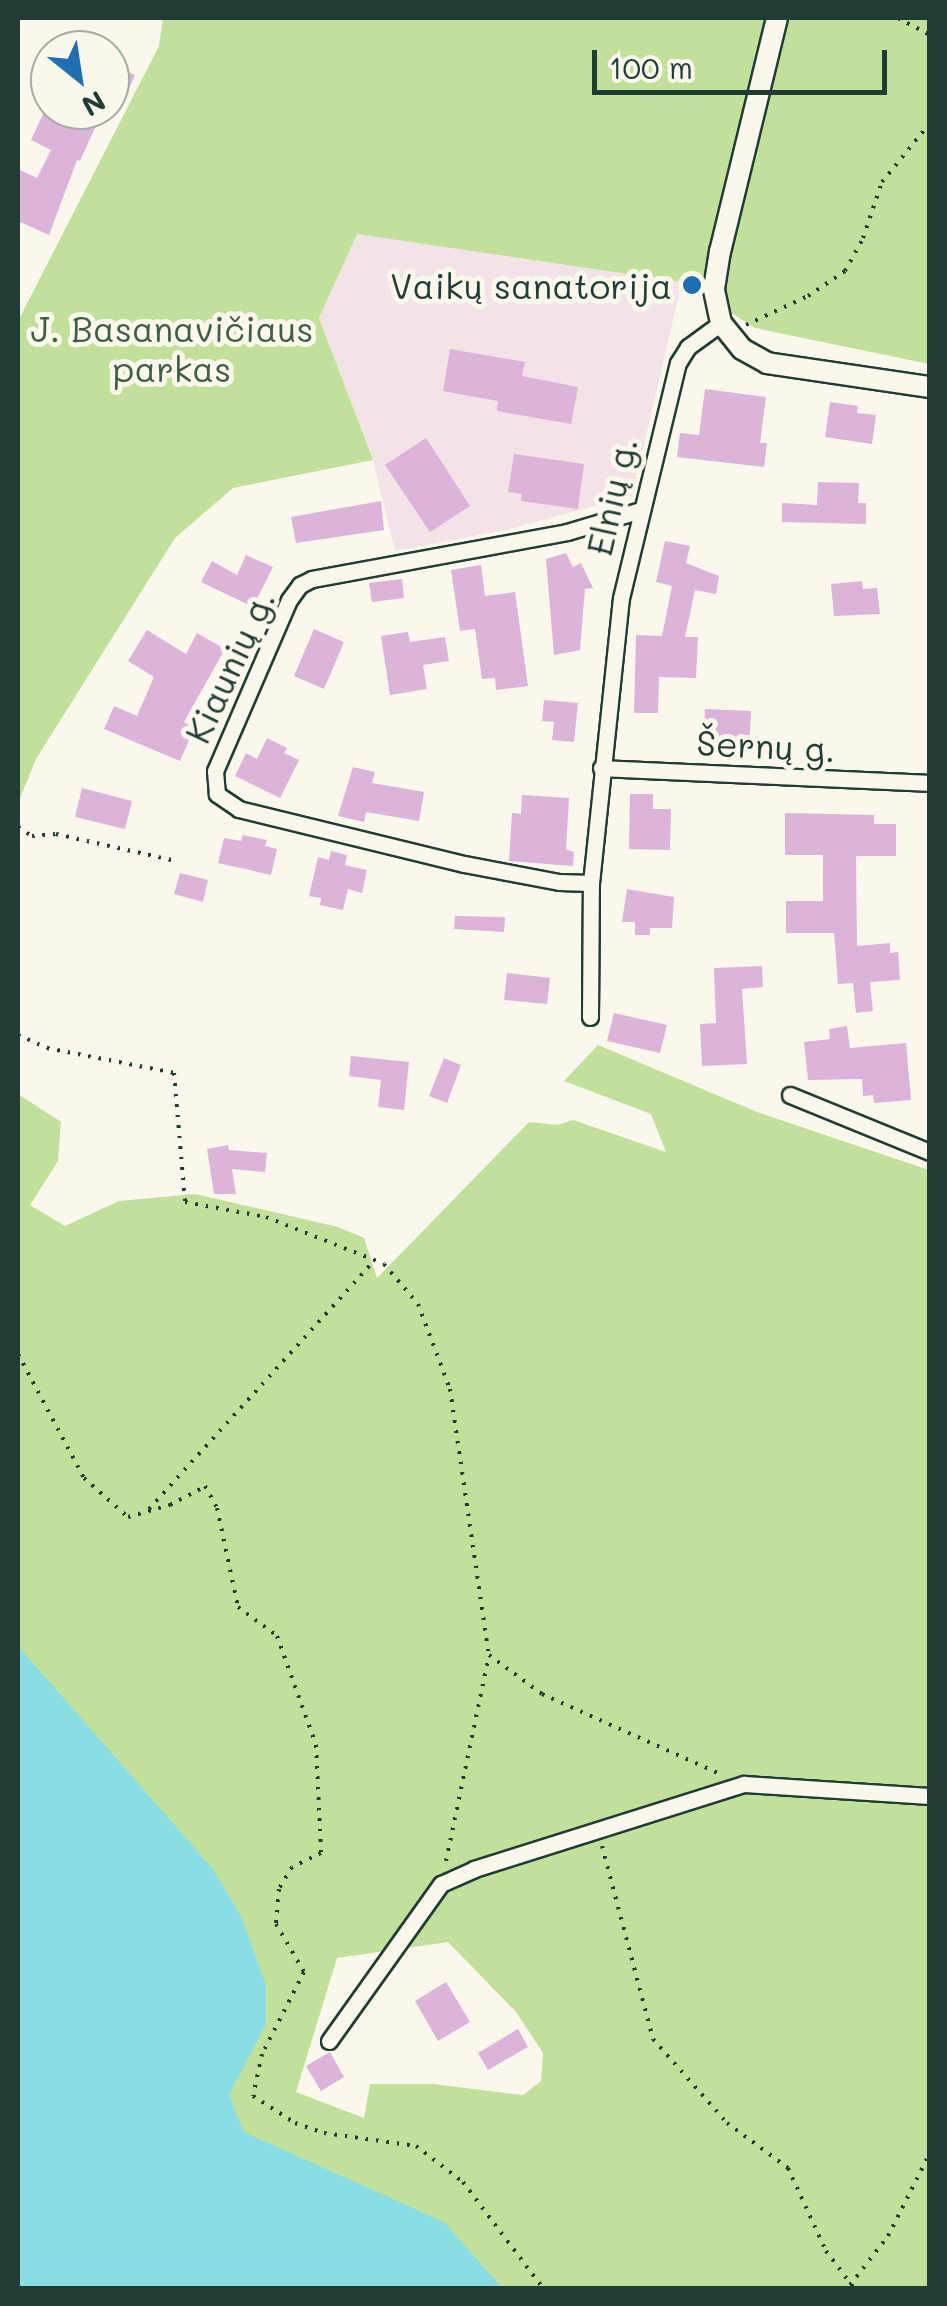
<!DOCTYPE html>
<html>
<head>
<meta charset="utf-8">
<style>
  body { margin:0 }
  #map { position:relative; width:947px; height:2306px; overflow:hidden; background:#fbf7ec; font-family:Mali,sans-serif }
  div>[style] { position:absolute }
  .built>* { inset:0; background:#f2e3e6 }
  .green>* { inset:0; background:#c1e19a }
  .water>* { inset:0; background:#8bdde4 }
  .building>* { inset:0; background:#dcb3d9 }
  .path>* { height:4px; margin-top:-2px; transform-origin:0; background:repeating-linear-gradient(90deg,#1f3d34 0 2.5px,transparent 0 10.5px) }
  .roads { filter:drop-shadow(2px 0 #1f3d34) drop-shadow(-2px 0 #1f3d34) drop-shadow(0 2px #1f3d34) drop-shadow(0 -2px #1f3d34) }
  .minor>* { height:15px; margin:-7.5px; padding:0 7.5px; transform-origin:7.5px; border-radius:7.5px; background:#fbf7ec }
  .tertiary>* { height:20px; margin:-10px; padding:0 10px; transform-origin:10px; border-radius:10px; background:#fbf7ec }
  .dots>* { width:28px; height:28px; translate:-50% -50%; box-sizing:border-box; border:5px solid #fbf7ec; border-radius:50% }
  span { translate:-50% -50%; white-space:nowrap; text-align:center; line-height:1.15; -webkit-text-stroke:10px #fbf7ec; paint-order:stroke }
  .poi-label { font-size:35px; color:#1f3d34 }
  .right { translate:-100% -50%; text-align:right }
  .park-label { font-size:35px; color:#3f5e48 }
  .street-label { font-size:35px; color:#1f3d34 }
  .frame { position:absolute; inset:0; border:20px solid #1f3d34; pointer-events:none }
  .north { position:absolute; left:30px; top:30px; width:100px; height:100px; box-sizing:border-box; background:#fbf7ec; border:2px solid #a3ada2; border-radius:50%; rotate:150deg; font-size:28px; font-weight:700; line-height:40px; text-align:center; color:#1f3d34 }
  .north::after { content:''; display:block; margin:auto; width:35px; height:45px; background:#1f6fb2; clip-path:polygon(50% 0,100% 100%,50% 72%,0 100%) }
  .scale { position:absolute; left:592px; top:50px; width:295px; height:45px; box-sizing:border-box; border:5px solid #1f3d34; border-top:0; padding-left:12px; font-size:30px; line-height:35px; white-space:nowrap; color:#1f3d34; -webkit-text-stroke:8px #fbf7ec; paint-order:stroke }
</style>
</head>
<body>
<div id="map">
  <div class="built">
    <div style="clip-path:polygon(357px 233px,682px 282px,632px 496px,505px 530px,395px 551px,373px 460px,319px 318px)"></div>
  </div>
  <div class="green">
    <div style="clip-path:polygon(163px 18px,929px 18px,929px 364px,755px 328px,682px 282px,357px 234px,319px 318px,373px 460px,233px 488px,175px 538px,36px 759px,18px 803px,18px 321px,159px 46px)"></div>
    <div style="clip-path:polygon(evenodd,598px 1045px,757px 1112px,929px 1170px,929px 2288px,18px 2288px,18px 1094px,61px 1122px,58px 1161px,30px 1205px,65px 1226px,119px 1201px,195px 1194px,338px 1227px,364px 1238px,377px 1278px,529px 1122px,558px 1125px,573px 1120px,666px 1152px,651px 1114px,564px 1081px,598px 1045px,448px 1942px,516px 2012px,543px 2053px,541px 2081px,523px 2095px,433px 2084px,370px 2084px,364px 2118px,296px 2092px,337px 1958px,448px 1942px)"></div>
  </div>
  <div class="water">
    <div style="clip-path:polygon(18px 1646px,213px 1869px,241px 1916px,266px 1985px,266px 2024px,229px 2095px,244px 2132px,444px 2222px,502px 2288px,18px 2288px)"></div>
  </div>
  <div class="building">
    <div style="clip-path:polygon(110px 64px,135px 75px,122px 105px,110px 99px)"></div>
    <div style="clip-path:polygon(45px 110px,103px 110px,80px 161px,77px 160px,49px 235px,18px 221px,18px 169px,37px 178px,51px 150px,31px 140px)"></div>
    <div style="clip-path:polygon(450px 349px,525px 362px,522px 376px,578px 387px,571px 424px,497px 411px,498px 401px,443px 391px)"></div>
    <div style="clip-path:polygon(705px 389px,766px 397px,760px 443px,767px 443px,764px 467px,677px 457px,680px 433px,699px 435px)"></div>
    <div style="clip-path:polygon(830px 402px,858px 406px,857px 413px,876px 415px,872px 444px,825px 437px)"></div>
    <div style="clip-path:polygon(426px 438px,470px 506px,430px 532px,385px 465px)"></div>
    <div style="clip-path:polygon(514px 454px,584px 464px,578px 509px,521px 501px,522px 494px,508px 492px)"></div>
    <div style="clip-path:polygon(818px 482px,859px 483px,858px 503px,866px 503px,866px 524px,782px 522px,782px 503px,817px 505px)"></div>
    <div style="clip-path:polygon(381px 501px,384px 530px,296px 543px,291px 517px)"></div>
    <div style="clip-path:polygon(665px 541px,690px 546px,686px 563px,719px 576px,716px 594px,695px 590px,685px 637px,698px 637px,696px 678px,659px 677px,658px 713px,634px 713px,636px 635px,662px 636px,672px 586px,656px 582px)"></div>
    <div style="clip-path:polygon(566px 553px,573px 567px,581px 563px,593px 588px,585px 589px,580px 650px,554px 655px,546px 559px)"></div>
    <div style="clip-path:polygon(246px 555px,273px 567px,253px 607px,201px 582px,212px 561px,237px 575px)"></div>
    <div style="clip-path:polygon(481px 565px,485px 596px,515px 592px,528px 686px,496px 690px,495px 678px,482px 679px,475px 629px,460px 631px,451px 570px)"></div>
    <div style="clip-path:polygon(402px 579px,404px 598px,372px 602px,369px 583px)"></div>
    <div style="clip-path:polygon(862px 581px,863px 589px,877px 588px,880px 614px,834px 616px,831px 584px)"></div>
    <div style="clip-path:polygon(314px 629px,344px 642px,324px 689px,294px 676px)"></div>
    <div style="clip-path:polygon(147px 630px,186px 654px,197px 633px,225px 649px,184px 722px,194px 729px,180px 761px,104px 729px,114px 706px,137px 716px,154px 677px,128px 661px)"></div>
    <div style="clip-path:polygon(408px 632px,410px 642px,445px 637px,449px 661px,423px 665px,427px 689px,390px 695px,381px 636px)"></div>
    <div style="clip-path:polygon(544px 700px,578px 703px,574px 742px,552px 740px,554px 722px,542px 721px)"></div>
    <div style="clip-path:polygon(705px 709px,751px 711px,749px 752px,703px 750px)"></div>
    <div style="clip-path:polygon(267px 738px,287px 748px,284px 753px,299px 760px,280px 798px,235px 776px,246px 753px,257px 759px)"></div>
    <div style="clip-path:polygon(353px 767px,375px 772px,372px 783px,424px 792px,419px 821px,366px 812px,364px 822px,338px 816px)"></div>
    <div style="clip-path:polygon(82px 788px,132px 801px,125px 829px,75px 817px)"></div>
    <div style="clip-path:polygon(630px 794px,653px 794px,653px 809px,671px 809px,670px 850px,629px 849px)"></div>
    <div style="clip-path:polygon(522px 795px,569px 798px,566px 849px,574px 852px,573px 866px,509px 861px,512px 813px,521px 814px)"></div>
    <div style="clip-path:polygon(785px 813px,874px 815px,874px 824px,896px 824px,896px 856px,856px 856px,857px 946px,890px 943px,890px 953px,898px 952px,900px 980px,870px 982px,873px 1011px,856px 1013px,853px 983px,838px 984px,834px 933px,786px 933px,786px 901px,823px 901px,823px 855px,785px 855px)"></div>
    <div style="clip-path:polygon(243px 835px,267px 840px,265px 846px,277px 849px,271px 875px,218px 863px,224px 838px,241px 841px)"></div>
    <div style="clip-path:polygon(331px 851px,347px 855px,345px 865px,367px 870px,362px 893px,348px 889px,343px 910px,320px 905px,321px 898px,309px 896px,318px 857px,329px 860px)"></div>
    <div style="clip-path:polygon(180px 873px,208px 880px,203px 902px,174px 894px)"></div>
    <div style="clip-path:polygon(627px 889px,674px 897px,672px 928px,650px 928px,650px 935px,635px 935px,635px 922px,622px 922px)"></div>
    <div style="clip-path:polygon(455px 916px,505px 917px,504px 932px,454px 929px)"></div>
    <div style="clip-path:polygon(762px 966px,763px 987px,742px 989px,747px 1064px,702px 1066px,700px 1024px,716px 1023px,714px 968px)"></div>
    <div style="clip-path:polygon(507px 973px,550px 978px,547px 1004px,504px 1000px)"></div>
    <div style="clip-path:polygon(614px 1013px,667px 1025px,660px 1053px,607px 1041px)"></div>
    <div style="clip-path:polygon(847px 1026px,850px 1048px,906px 1043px,911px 1100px,874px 1103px,873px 1095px,863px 1096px,862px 1079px,808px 1080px,804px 1042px,830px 1039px,829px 1029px)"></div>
    <div style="clip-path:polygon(351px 1056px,409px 1062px,404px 1110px,378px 1107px,381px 1080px,349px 1076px)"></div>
    <div style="clip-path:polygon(444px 1058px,461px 1065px,447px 1103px,429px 1096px)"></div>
    <div style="clip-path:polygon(228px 1145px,229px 1150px,267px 1153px,265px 1172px,232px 1169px,236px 1194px,214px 1194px,207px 1149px)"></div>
    <div style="clip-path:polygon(446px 1982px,470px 2022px,438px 2041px,415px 2001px)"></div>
    <div style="clip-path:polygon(518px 2029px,528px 2047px,488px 2070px,478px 2053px)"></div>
    <div style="clip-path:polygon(330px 2052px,344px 2077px,321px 2091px,306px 2066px)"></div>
  </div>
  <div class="path">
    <div style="left:898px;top:18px;width:36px;rotate:28deg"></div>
    <div style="left:746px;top:325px;width:68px;rotate:-25.1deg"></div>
    <div style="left:808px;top:296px;width:45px;rotate:-34deg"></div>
    <div style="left:845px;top:271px;width:38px;rotate:-61deg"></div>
    <div style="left:863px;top:238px;width:59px;rotate:-71.3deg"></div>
    <div style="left:882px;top:182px;width:76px;rotate:-50.9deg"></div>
    <div style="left:18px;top:827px;width:17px;rotate:33deg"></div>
    <div style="left:32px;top:836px;width:24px;rotate:-5deg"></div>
    <div style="left:56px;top:834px;width:123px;rotate:12.7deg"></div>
    <div style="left:18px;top:1035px;width:32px;rotate:24deg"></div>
    <div style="left:47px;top:1048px;width:129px;rotate:11.1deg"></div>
    <div style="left:174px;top:1073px;width:129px;rotate:85.1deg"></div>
    <div style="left:185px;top:1202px;width:82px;rotate:10.5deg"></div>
    <div style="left:266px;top:1217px;width:127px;rotate:21.7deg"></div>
    <div style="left:384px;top:1264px;width:52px;rotate:49.6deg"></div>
    <div style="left:418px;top:1304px;width:91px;rotate:69.4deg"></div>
    <div style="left:450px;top:1389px;width:269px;rotate:81.7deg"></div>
    <div style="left:489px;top:1655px;width:66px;rotate:36.3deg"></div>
    <div style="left:542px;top:1694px;width:195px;rotate:24.2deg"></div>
    <div style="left:18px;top:1354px;width:140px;rotate:62deg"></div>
    <div style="left:84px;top:1478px;width:59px;rotate:41.6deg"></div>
    <div style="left:128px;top:1517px;width:44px;rotate:-15.9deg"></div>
    <div style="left:170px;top:1505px;width:40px;rotate:-28deg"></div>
    <div style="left:205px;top:1486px;width:25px;rotate:61deg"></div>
    <div style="left:217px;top:1508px;width:101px;rotate:78deg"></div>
    <div style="left:238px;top:1607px;width:49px;rotate:36.6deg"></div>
    <div style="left:277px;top:1636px;width:116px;rotate:70.3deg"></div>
    <div style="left:316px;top:1745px;width:108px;rotate:87.3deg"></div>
    <div style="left:321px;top:1853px;width:32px;rotate:154deg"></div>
    <div style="left:292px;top:1867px;width:26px;rotate:121deg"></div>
    <div style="left:279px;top:1889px;width:35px;rotate:95deg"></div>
    <div style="left:276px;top:1924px;width:56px;rotate:59.7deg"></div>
    <div style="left:304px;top:1972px;width:92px;rotate:117.1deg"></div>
    <div style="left:262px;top:2054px;width:43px;rotate:102.1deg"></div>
    <div style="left:253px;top:2096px;width:50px;rotate:32.7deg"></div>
    <div style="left:295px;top:2123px;width:31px;rotate:19deg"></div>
    <div style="left:324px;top:2133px;width:93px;rotate:8deg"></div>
    <div style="left:416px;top:2146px;width:59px;rotate:37.5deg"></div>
    <div style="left:463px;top:2182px;width:133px;rotate:53deg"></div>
    <div style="left:149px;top:1509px;width:336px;rotate:-47.8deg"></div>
    <div style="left:602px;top:1846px;width:200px;rotate:75.2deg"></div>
    <div style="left:653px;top:2039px;width:112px;rotate:48.6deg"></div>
    <div style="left:727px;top:2123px;width:76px;rotate:36.4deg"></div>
    <div style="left:788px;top:2168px;width:91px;rotate:65.4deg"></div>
    <div style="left:826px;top:2251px;width:46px;rotate:52.9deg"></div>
    <div style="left:446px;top:1861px;width:210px;rotate:-78.2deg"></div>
    <div style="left:850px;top:2285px;width:62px;rotate:-52.2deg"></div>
    <div style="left:888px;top:2236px;width:93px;rotate:-63.2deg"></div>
  </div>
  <div class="roads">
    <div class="minor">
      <div style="left:601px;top:768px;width:329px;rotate:2.6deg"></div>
      <div style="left:591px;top:883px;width:32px;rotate:-178deg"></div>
      <div style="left:559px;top:882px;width:97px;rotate:-169.3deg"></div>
      <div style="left:464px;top:864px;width:232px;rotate:-166.3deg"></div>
      <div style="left:239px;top:809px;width:27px;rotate:-146deg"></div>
      <div style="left:217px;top:794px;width:23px;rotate:-95deg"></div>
      <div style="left:215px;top:771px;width:186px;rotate:-66.6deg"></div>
      <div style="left:289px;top:600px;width:19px;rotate:-54deg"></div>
      <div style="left:300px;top:585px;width:13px;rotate:-27deg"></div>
      <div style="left:312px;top:579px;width:259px;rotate:-10.4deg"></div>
      <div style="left:567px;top:532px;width:77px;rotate:-16.6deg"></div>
      <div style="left:590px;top:1017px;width:134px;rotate:-89.6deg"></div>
      <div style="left:591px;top:883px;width:287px;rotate:-84deg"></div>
      <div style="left:621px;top:598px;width:242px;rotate:-76.4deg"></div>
      <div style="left:678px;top:363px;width:19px;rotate:-58deg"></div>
      <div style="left:688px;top:347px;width:41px;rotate:-36deg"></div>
      <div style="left:790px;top:1095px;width:151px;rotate:22.2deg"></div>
      <div style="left:329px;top:2041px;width:193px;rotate:-54.5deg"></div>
      <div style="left:441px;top:1884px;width:36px;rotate:-24deg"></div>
      <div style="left:474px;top:1869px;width:283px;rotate:-17.5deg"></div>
      <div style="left:744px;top:1784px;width:186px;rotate:3.7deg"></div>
    </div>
    <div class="tertiary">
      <div style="left:777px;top:18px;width:240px;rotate:103.7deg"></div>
      <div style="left:720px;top:251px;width:39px;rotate:99deg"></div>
      <div style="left:714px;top:290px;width:34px;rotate:78deg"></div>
      <div style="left:721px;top:323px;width:33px;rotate:51deg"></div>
      <div style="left:742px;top:349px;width:29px;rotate:29deg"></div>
      <div style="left:767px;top:363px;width:165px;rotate:8.4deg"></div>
    </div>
  </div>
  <div class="dots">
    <div style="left:692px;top:285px;background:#1f6fb2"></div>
  </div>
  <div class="poi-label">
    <span class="right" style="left:672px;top:285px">Vaikų sanatorija</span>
  </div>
  <div class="park-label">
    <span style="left:172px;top:348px">J. Basanavičiaus<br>parkas</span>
  </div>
  <div class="street-label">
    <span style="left:611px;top:496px;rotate:-77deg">Elnių g.</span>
    <span style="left:229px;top:666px;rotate:-65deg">Kiaunių g.</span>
    <span style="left:766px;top:745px;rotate:3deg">Šernų g.</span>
  </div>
  <div class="frame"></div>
  <div class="north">N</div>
  <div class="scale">100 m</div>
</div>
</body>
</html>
